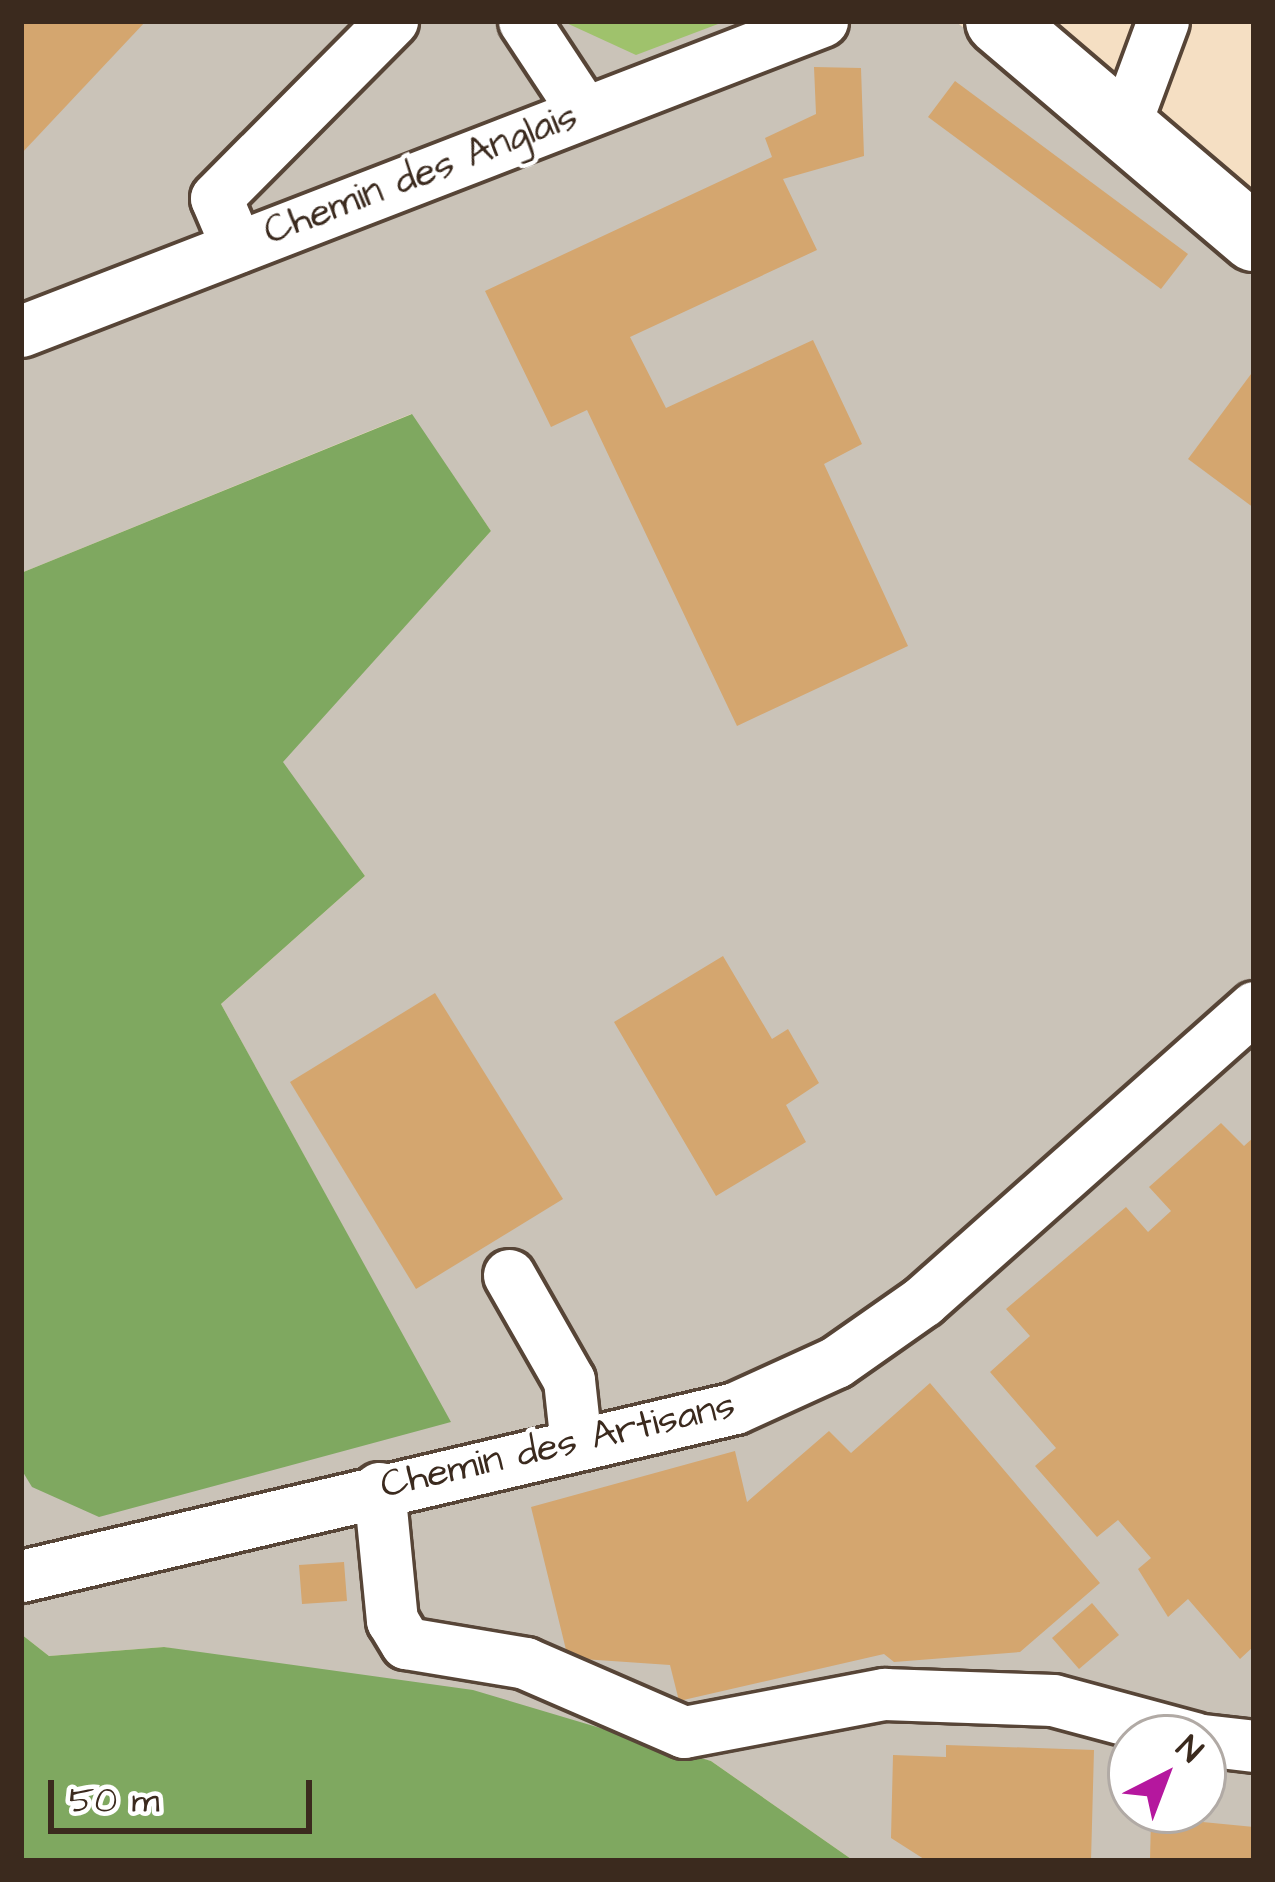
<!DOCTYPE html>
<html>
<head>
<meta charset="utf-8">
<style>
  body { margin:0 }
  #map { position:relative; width:1275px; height:1882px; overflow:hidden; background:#f5dfc3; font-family:"Architects Daughter",sans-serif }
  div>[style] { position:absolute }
  .industrial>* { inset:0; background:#cac3b8 }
  .green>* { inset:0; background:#9fc26c }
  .forest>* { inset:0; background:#7fa860 }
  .building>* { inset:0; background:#d4a66f }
  .roads { filter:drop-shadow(3px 0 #574537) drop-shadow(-3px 0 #574537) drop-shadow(0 3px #574537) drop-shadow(0 -3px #574537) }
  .minor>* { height:51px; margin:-25.5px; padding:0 25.5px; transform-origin:25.5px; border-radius:25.5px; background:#fff }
  .major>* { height:66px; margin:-33px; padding:0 33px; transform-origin:33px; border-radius:33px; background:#fff }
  span { translate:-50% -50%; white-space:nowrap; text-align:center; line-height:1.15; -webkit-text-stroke:9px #fff; paint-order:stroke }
  .street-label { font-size:39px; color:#3b2a1e }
  .frame { position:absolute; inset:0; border:24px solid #3b2a1e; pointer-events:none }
  .north { position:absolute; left:1107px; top:1714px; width:120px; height:120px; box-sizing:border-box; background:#fff; border:3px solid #b1aaa5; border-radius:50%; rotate:42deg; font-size:33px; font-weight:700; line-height:48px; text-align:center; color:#3b2a1e }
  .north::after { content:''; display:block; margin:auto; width:42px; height:54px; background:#b5179e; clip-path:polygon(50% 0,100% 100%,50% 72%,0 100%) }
  .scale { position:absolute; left:48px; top:1780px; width:264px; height:54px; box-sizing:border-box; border:6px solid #3b2a1e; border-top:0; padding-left:15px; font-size:36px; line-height:42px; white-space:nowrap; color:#3b2a1e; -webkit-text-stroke:9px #fff; paint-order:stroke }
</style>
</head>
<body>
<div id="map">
  <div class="industrial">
    <div style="clip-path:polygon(evenodd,21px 21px,955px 21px,1254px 258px,1254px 1861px,854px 1861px,711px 1761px,164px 1647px,49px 1656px,21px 1634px,21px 1469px,33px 1487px,450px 1422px,221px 1004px,365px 876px,282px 762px,491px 531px,411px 414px,21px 573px,21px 21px,1131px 1738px,1203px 1738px,1203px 1810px,1131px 1810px,1131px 1738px)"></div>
  </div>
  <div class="green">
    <div style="clip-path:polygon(562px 21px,726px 21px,636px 55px)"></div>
  </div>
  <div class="forest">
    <div style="clip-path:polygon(412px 414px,491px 531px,283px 762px,365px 876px,221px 1004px,451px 1422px,99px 1517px,32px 1487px,21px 1469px,21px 573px)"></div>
    <div style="clip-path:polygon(21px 1634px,49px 1656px,164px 1647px,473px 1690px,711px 1761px,854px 1861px,21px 1861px)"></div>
  </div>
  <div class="building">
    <div style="clip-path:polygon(21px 21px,146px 21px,21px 154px)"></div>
    <div style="clip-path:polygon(814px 67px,861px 68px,864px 156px,783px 179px,817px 250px,630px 337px,666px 408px,813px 340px,862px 444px,824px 464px,908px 646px,737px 726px,587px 410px,551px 427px,485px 291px,772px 157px,765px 138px,816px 114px)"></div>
    <div style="clip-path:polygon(955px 81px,1188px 254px,1161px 289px,928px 117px)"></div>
    <div style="clip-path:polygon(1254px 370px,1254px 508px,1188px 459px)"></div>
    <div style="clip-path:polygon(723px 956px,772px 1039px,788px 1029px,819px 1083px,786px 1105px,806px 1142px,716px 1196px,614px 1022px)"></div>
    <div style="clip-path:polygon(435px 993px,563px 1199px,416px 1289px,290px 1082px)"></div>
    <div style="clip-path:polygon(1221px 1123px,1244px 1146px,1254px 1137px,1254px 1646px,1240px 1659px,1188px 1599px,1168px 1617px,1138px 1569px,1151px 1558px,1118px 1520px,1097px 1537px,1035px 1466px,1056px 1448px,990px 1372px,1030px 1336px,1006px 1309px,1126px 1207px,1148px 1232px,1171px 1211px,1149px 1187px)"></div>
    <div style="clip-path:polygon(930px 1383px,1100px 1583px,1020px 1652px,894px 1662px,884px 1654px,679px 1701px,670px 1665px,568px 1658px,531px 1507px,735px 1451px,747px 1502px,829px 1431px,851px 1453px)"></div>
    <div style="clip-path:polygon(344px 1562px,347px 1601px,302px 1604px,299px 1565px)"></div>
    <div style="clip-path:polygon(1092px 1603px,1119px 1635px,1079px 1669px,1052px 1638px)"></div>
    <div style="clip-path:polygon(946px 1745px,1094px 1750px,1091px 1861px,927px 1861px,891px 1838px,893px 1755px,946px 1757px)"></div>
    <div style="clip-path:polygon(1151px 1817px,1254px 1827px,1254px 1861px,1150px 1861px)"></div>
  </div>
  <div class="roads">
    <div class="minor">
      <div style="left:524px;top:21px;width:109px;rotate:56.6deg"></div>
      <div style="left:1123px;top:129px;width:115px;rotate:-69.7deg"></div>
      <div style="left:237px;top:247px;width:53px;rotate:-113.2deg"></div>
      <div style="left:216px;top:198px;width:250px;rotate:-45.2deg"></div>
      <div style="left:21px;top:331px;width:859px;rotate:-21.16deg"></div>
      <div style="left:509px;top:1275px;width:121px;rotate:60.3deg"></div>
      <div style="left:569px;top:1380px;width:64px;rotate:83.8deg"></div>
      <div style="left:379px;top:1488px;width:133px;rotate:84.4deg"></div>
      <div style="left:392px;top:1620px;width:27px;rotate:59deg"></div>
      <div style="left:406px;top:1643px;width:121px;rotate:9.5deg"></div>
      <div style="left:525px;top:1663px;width:173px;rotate:23.5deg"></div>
      <div style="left:684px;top:1732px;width:204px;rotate:-10.8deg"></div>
      <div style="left:884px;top:1694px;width:169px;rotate:2deg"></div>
      <div style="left:1053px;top:1700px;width:147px;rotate:15deg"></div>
      <div style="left:21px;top:1576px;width:733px;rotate:-13.24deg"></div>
      <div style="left:735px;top:1408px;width:111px;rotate:-24.5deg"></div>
      <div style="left:836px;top:1362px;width:106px;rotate:-35deg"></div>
      <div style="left:923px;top:1301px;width:443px;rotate:-41.6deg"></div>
      <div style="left:1203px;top:1740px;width:51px;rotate:6.7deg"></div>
    </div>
    <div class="major">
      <div style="left:999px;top:21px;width:335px;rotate:40.4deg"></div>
    </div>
  </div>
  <div class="street-label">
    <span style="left:421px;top:175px;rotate:-21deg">Chemin des Anglais</span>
    <span style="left:558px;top:1446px;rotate:-13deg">Chemin des Artisans</span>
  </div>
  <div class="frame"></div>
  <div class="north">N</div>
  <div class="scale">50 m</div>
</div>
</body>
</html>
